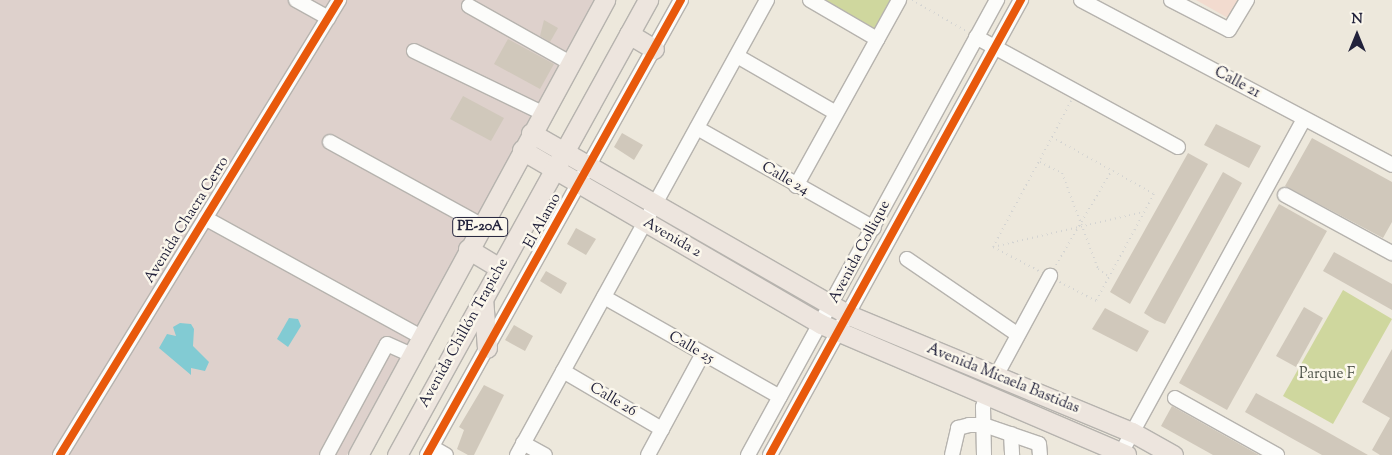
<!DOCTYPE html>
<html>
<head>
<meta charset="utf-8">
<style>
  body { margin:0 }
  #map { position:relative; width:1392px; height:455px; overflow:hidden; background:#ede8dc; font-family:"Sorts Mill Goudy",serif }
  div>[style] { position:absolute }
  .built>* { inset:0; background:#f2dbcf }
  .industrial>* { inset:0; background:#ded1cc }
  .green>* { inset:0; background:#cfd79e }
  .water>* { inset:0; background:#82cbd3 }
  .building>* { inset:0; background:#d0c8bb }
  .path>* { height:2px; margin-top:-1px; transform-origin:0; background:repeating-linear-gradient(90deg,#d4d4d2 0 1px,transparent 0 5px) }
  .roads { filter:drop-shadow(1px 0 #b6b3ae) drop-shadow(-1px 0 #b6b3ae) drop-shadow(0 1px #b6b3ae) drop-shadow(0 -1px #b6b3ae) }
  .minor>* { height:14px; margin:-7px; padding:0 7px; transform-origin:7px; border-radius:7px; background:#fcfcfa }
  .major>* { height:19px; margin:-9.5px; padding:0 9.5px; transform-origin:9.5px; border-radius:9.5px; background:#ede5de }
  .cycleway>* { height:8px; margin:-4px; padding:0 4px; transform-origin:4px; border-radius:4px; background:#e8590c }
  span { translate:-50% -50%; white-space:nowrap; text-align:center; line-height:1.15; -webkit-text-stroke:5px #fbf7ec; paint-order:stroke }
  .shield-label span { padding:1px 4px; background:#fbf7ec; border:1px solid; border-radius:4px; -webkit-text-stroke-width:0 }
  .shield-label { font-size:14px; color:#22223b; font-weight:700 }
  .street-label { font-size:15px; color:#22223b }
  .park-label { font-size:15px; color:#4f544a }
  .north { position:absolute; left:1332px; top:10px; width:50px; height:50px; -webkit-text-stroke:4px #fbf7ec; paint-order:stroke; rotate:0deg; font-size:14px; font-weight:700; line-height:20px; text-align:center; color:#22223b }
  .north::after { content:''; display:block; margin:auto; width:18px; height:22px; background:#22223b; clip-path:polygon(50% 0,100% 100%,50% 72%,0 100%) }
</style>
</head>
<body>
<div id="map">
  <div class="built">
    <div style="clip-path:polygon(1196px 0,1238px 0,1228px 18px)"></div>
  </div>
  <div class="industrial">
    <div style="clip-path:polygon(0 0,597px 0,347px 455px,0 455px)"></div>
  </div>
  <div class="green">
    <div style="clip-path:polygon(819px 0,892px 0,874px 32px)"></div>
    <div style="clip-path:polygon(1343px 290px,1392px 319px,1333px 424px,1283px 396px)"></div>
  </div>
  <div class="water">
    <div style="clip-path:polygon(289px 318px,298px 319px,301px 326px,288px 347px,277px 339px)"></div>
    <div style="clip-path:polygon(180px 323px,191px 324px,194px 329px,193px 346px,209px 362px,205px 371px,191px 368px,191px 375px,159px 348px,167px 334px,176px 336px,173px 327px)"></div>
  </div>
  <div class="building">
    <div style="clip-path:polygon(544px 20px,558px 28px,550px 42px,540px 36px)"></div>
    <div style="clip-path:polygon(508px 39px,554px 64px,540px 89px,494px 64px)"></div>
    <div style="clip-path:polygon(463px 96px,504px 118px,491px 141px,450px 119px)"></div>
    <div style="clip-path:polygon(1216px 124px,1261px 146px,1249px 168px,1204px 145px)"></div>
    <div style="clip-path:polygon(622px 133px,643px 145px,634px 160px,614px 147px)"></div>
    <div style="clip-path:polygon(1312px 138px,1392px 182px,1392px 222px,1383px 238px,1285px 186px)"></div>
    <div style="clip-path:polygon(1188px 153px,1208px 164px,1130px 304px,1110px 292px)"></div>
    <div style="clip-path:polygon(1223px 172px,1242px 183px,1165px 324px,1155px 320px,1144px 313px)"></div>
    <div style="clip-path:polygon(1279px 204px,1327px 231px,1227px 410px,1179px 383px)"></div>
    <div style="clip-path:polygon(576px 228px,596px 239px,586px 255px,567px 244px)"></div>
    <div style="clip-path:polygon(1334px 252px,1392px 284px,1392px 310px,1323px 271px)"></div>
    <div style="clip-path:polygon(546px 271px,567px 283px,561px 294px,540px 281px)"></div>
    <div style="clip-path:polygon(1304px 307px,1323px 318px,1296px 367px,1276px 356px)"></div>
    <div style="clip-path:polygon(1105px 308px,1149px 331px,1137px 352px,1092px 329px)"></div>
    <div style="clip-path:polygon(514px 325px,533px 336px,525px 351px,505px 340px)"></div>
    <div style="clip-path:polygon(1392px 349px,1392px 455px,1380px 455px,1372px 450px,1390px 418px,1362px 402px)"></div>
    <div style="clip-path:polygon(484px 385px,504px 395px,474px 455px,468px 455px,457px 449px,464px 430px,459px 427px)"></div>
    <div style="clip-path:polygon(1256px 393px,1315px 425px,1368px 455px,1322px 455px,1293px 439px,1245px 412px)"></div>
    <div style="clip-path:polygon(1172px 406px,1259px 455px,1213px 455px,1161px 426px)"></div>
  </div>
  <div class="path">
    <div style="left:912px;top:0;width:62px;rotate:29.9deg"></div>
    <div style="left:1052px;top:137px;width:117px;rotate:29.2deg"></div>
    <div style="left:1154px;top:194px;width:122px;rotate:118.5deg"></div>
    <div style="left:1096px;top:301px;width:116px;rotate:-152.3deg"></div>
    <div style="left:993px;top:247px;width:125px;rotate:-61.8deg"></div>
    <div style="left:1052px;top:137px;width:41px;rotate:-62.2deg"></div>
    <div style="left:1040px;top:162px;width:25px;rotate:27deg"></div>
    <div style="left:1062px;top:173px;width:103px;rotate:69.4deg"></div>
    <div style="left:1098px;top:269px;width:14px;rotate:36deg"></div>
    <div style="left:993px;top:247px;width:155px;rotate:-13.1deg"></div>
    <div style="left:1056px;top:265px;width:110px;rotate:-59.5deg"></div>
  </div>
  <div class="roads">
    <div class="minor">
      <div style="left:296px;top:0;width:37px;rotate:29deg"></div>
      <div style="left:810px;top:0;width:78px;rotate:30.2deg"></div>
      <div style="left:1081px;top:0;width:352px;rotate:27.9deg"></div>
      <div style="left:1171px;top:0;width:65px;rotate:27.3deg"></div>
      <div style="left:1229px;top:30px;width:35px;rotate:-59deg"></div>
      <div style="left:469px;top:6px;width:116px;rotate:29.4deg"></div>
      <div style="left:976px;top:37px;width:230px;rotate:28.6deg"></div>
      <div style="left:414px;top:51px;width:142px;rotate:25.8deg"></div>
      <div style="left:737px;top:56px;width:114px;rotate:29.9deg"></div>
      <div style="left:697px;top:128px;width:203px;rotate:29.5deg"></div>
      <div style="left:330px;top:142px;width:172px;rotate:28.8deg"></div>
      <div style="left:796px;top:186px;width:213px;rotate:-61deg"></div>
      <div style="left:1285px;top:195px;width:122px;rotate:28.5deg"></div>
      <div style="left:205px;top:218px;width:245px;rotate:28.8deg"></div>
      <div style="left:907px;top:259px;width:133px;rotate:34.3deg"></div>
      <div style="left:604px;top:297px;width:202px;rotate:29.6deg"></div>
      <div style="left:563px;top:371px;width:115px;rotate:30.4deg"></div>
      <div style="left:996px;top:376px;width:114px;rotate:-61.6deg"></div>
      <div style="left:1175px;top:398px;width:117px;rotate:29.2deg"></div>
      <div style="left:1011px;top:434px;width:21px;rotate:87deg"></div>
      <div style="left:523px;top:443px;width:25px;rotate:29deg"></div>
      <div style="left:432px;top:447px;width:16px;rotate:30deg"></div>
      <div style="left:60px;top:455px;width:534px;rotate:-58.48deg"></div>
      <div style="left:327px;top:455px;width:126px;rotate:-61.6deg"></div>
      <div style="left:387px;top:344px;width:27px;rotate:24deg"></div>
      <div style="left:427px;top:455px;width:521px;rotate:-60.83deg"></div>
      <div style="left:517px;top:455px;width:519px;rotate:-61.21deg"></div>
      <div style="left:648px;top:455px;width:114px;rotate:-61.6deg"></div>
      <div style="left:748px;top:455px;width:519px;rotate:-61.31deg"></div>
      <div style="left:770px;top:455px;width:520px;rotate:-61.12deg"></div>
      <div style="left:952px;top:455px;width:28px;rotate:-77deg"></div>
      <div style="left:958px;top:428px;width:11px;rotate:-15deg"></div>
      <div style="left:969px;top:425px;width:15px"></div>
      <div style="left:984px;top:425px;width:58px;rotate:19.1deg"></div>
      <div style="left:1039px;top:444px;width:11px;rotate:85deg"></div>
      <div style="left:984px;top:455px;width:48px;rotate:-91.2deg"></div>
      <div style="left:983px;top:407px;width:13px;rotate:-72deg"></div>
      <div style="left:1120px;top:455px;width:383px;rotate:-61.3deg"></div>
    </div>
    <div class="major">
      <div style="left:629px;top:34px;width:29px;rotate:31deg"></div>
      <div style="left:531px;top:133px;width:366px;rotate:29.8deg"></div>
      <div style="left:849px;top:315px;width:306px;rotate:22.5deg"></div>
      <div style="left:1132px;top:432px;width:47px;rotate:29.3deg"></div>
      <div style="left:522px;top:150px;width:346px;rotate:30.2deg"></div>
      <div style="left:821px;top:324px;width:332px;rotate:23.2deg"></div>
      <div style="left:468px;top:249px;width:37px;rotate:31deg"></div>
      <div style="left:483px;top:298px;width:50px;rotate:85.4deg"></div>
      <div style="left:358px;top:455px;width:518px;rotate:-61.5deg"></div>
      <div style="left:397px;top:455px;width:520px;rotate:-61.12deg"></div>
    </div>
  </div>
  <div class="cycleway">
    <div style="left:60px;top:455px;width:534px;rotate:-58.48deg"></div>
    <div style="left:427px;top:455px;width:521px;rotate:-60.83deg"></div>
    <div style="left:770px;top:455px;width:520px;rotate:-61.12deg"></div>
  </div>
  <div class="shield-label">
    <span style="left:480px;top:227px">PE-20A</span>
  </div>
  <div class="street-label">
    <span style="left:1237px;top:83px;rotate:28deg">Calle 21</span>
    <span style="left:785px;top:179px;rotate:30deg">Calle 24</span>
    <span style="left:187px;top:220px;rotate:-58deg">Avenida Chacra Cerro</span>
    <span style="left:543px;top:221px;rotate:-61deg">El Alamo</span>
    <span style="left:672px;top:238px;rotate:30deg">Avenida 2</span>
    <span style="left:860px;top:252px;rotate:-62deg">Avenida Collique</span>
    <span style="left:464px;top:333px;rotate:-61deg">Avenida Chillón Trapiche</span>
    <span style="left:691px;top:348px;rotate:30deg">Calle 25</span>
    <span style="left:1003px;top:379px;rotate:22deg">Avenida Micaela Bastidas</span>
    <span style="left:613px;top:400px;rotate:31deg">Calle 26</span>
  </div>
  <div class="park-label">
    <span style="left:1327px;top:375px">Parque F</span>
  </div>
  <div class="north">N</div>
</div>
</body>
</html>
